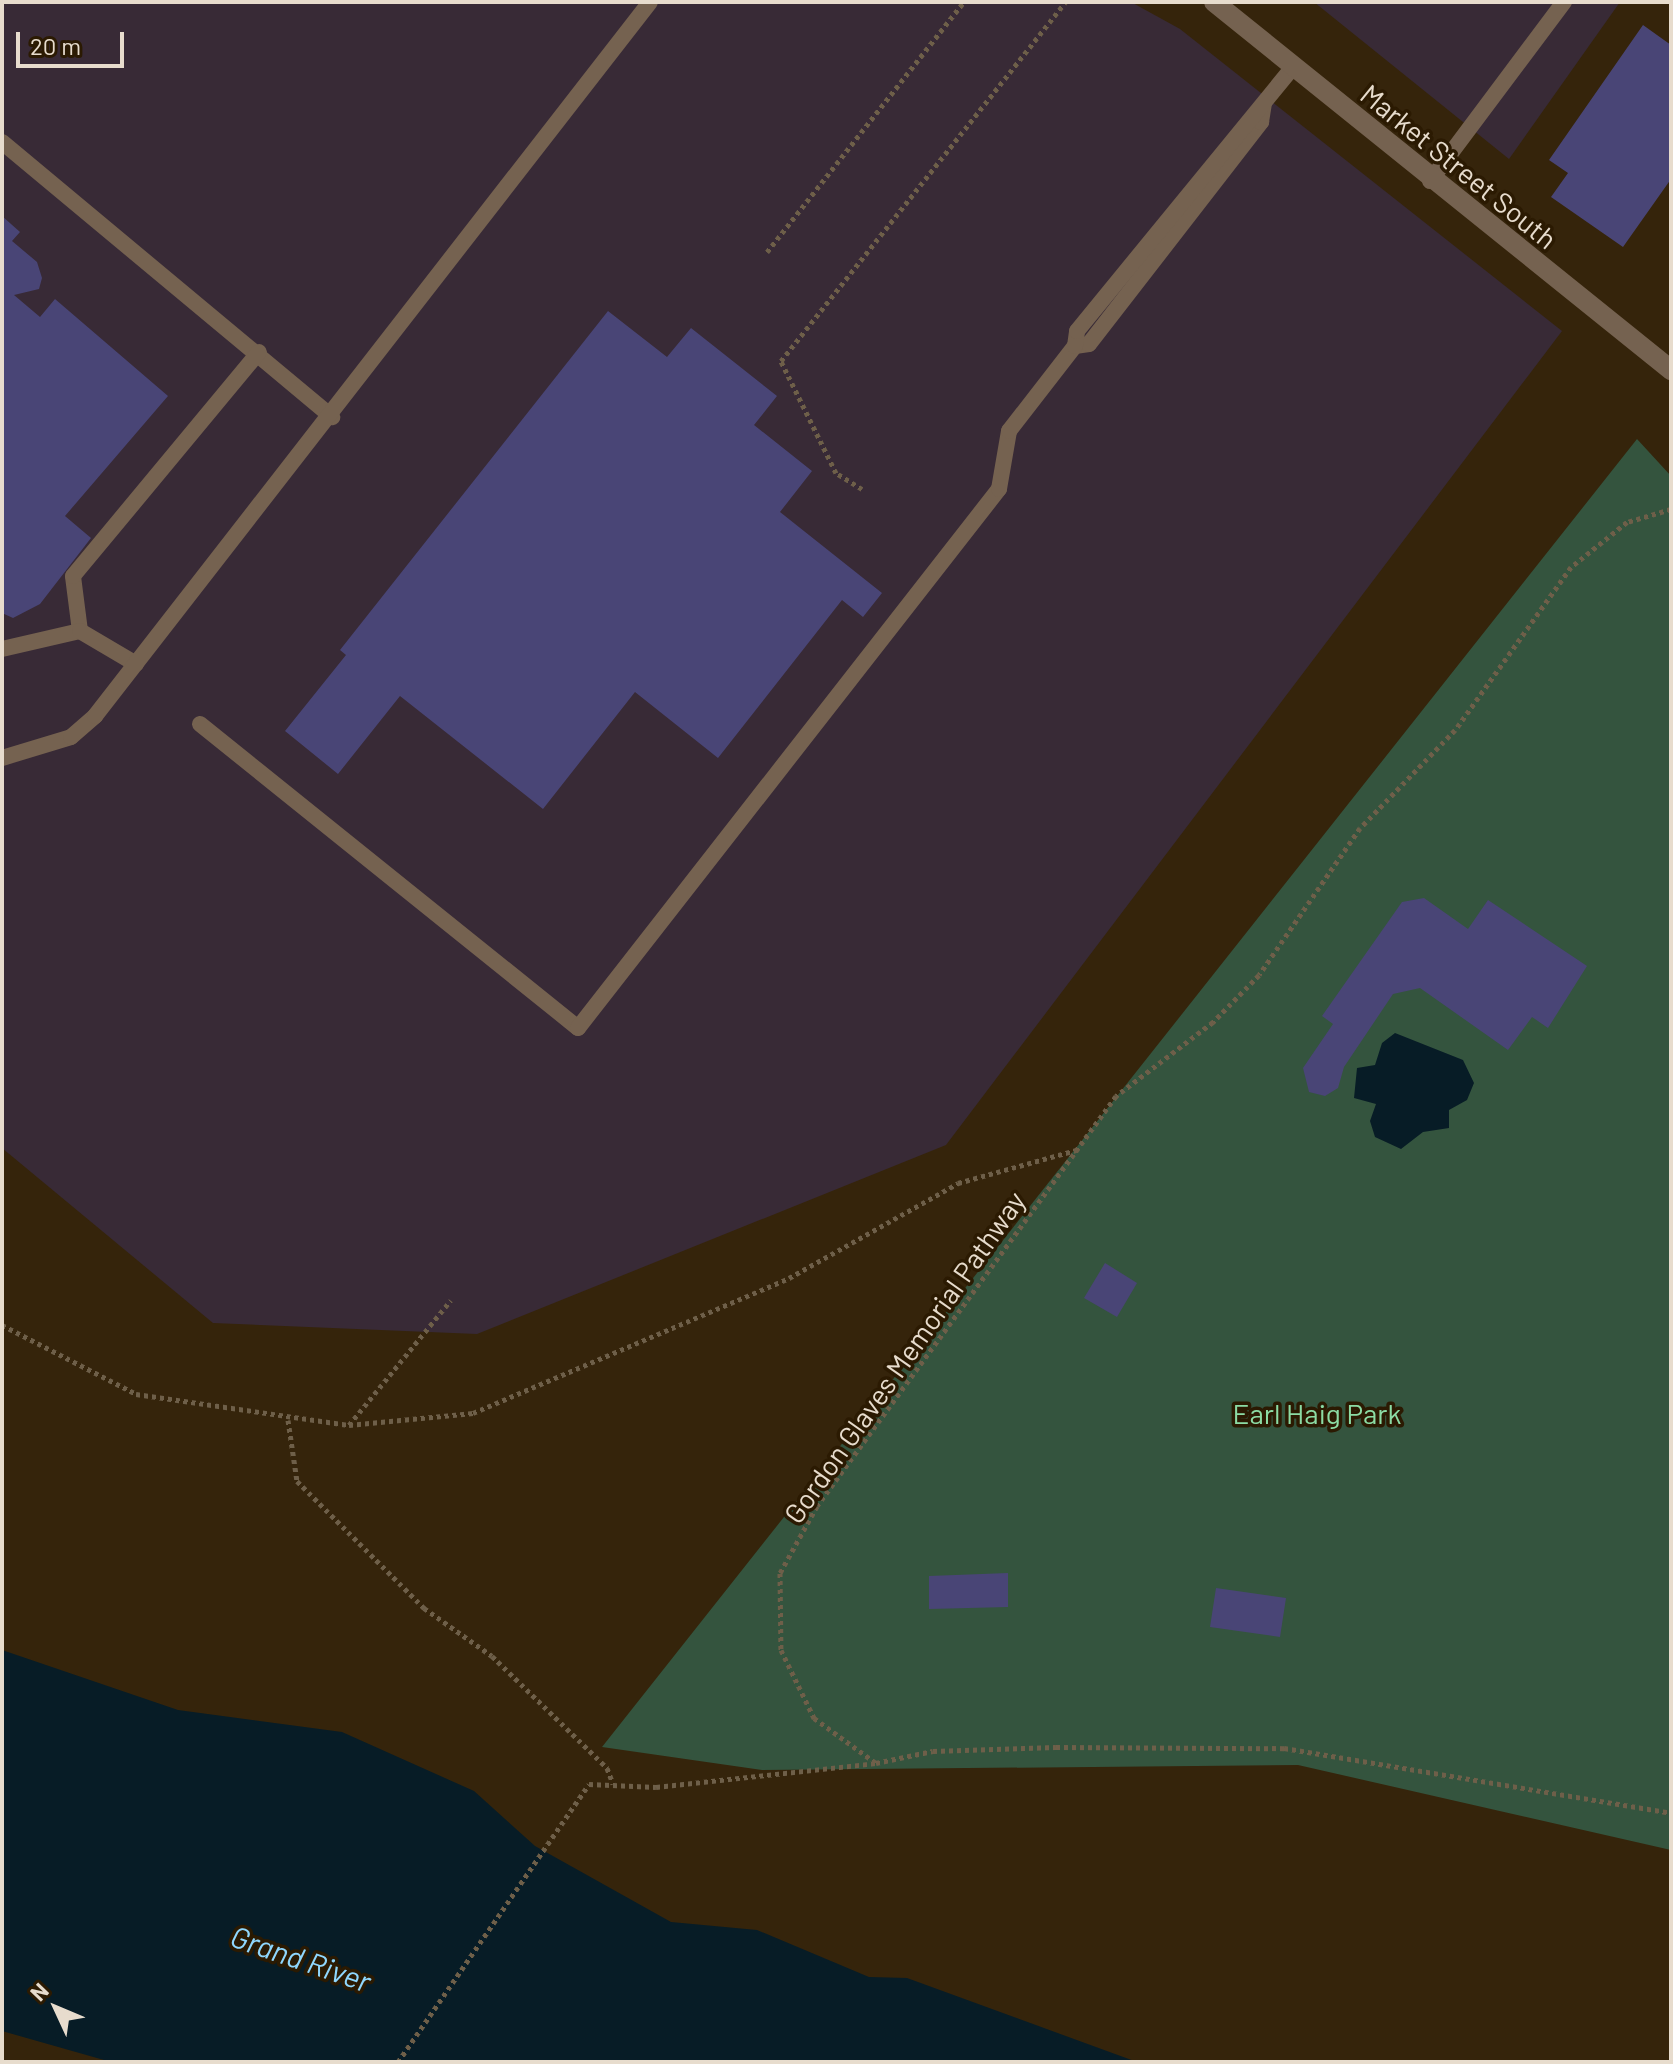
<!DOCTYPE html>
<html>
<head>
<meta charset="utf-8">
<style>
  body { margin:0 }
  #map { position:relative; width:1673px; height:2064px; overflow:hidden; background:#35240b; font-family:Barlow,sans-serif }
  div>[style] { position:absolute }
  .commercial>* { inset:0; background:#382a36 }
  .green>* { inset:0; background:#34543e }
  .water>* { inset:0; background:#071c26 }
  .building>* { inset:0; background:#494576 }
  .path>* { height:5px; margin-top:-2.5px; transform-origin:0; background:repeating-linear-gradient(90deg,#6e5f49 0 4px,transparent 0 8px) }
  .service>* { height:16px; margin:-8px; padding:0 8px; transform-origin:8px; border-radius:8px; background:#756250 }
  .tertiary>* { height:20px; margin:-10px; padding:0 10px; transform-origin:10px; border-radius:10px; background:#756250 }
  span { translate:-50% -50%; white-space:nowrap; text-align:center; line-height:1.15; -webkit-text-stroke:7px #2b1a02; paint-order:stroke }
  .street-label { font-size:28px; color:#e7dccd }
  .park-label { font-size:28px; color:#8cdca4 }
  .water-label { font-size:30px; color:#8fd7fd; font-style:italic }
  .frame { position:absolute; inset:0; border:4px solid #e7dccd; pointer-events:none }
  .north { position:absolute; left:16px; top:1968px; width:80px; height:80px; -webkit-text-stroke:6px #2b1a02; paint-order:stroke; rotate:314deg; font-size:22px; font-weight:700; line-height:32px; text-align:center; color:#e7dccd }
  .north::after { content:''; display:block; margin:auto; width:28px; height:36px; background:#e7dccd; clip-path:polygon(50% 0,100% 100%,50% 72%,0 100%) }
  .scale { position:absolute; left:16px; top:32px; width:108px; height:36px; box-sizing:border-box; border:4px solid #e7dccd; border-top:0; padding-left:10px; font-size:24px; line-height:28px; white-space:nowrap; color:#e7dccd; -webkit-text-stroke:6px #2b1a02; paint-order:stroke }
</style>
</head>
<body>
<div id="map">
  <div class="commercial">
    <div style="clip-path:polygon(2px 2px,1131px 2px,1180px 29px,1562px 331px,946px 1145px,477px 1334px,213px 1323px,2px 1148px)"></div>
    <div style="clip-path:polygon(1314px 2px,1620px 2px,1509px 159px)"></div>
  </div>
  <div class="green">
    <div style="clip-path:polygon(1637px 439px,1671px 476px,1671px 1850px,1298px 1765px,762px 1770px,602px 1747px)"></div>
  </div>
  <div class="water">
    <div style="clip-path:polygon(1395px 1033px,1463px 1060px,1474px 1083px,1467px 1100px,1449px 1110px,1449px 1128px,1423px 1132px,1401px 1149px,1375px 1137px,1370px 1121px,1376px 1104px,1354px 1098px,1357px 1068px,1375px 1065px,1382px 1043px)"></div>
    <div style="clip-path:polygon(2px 1650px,178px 1710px,342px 1732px,474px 1791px,535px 1846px,671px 1922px,757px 1930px,869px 1977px,907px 1978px,1137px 2062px,111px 2062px,2px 2031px)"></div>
  </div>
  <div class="building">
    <div style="clip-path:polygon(1643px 25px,1671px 45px,1671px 179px,1623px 247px,1551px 197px,1568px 173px,1549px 160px)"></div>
    <div style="clip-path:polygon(2px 216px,20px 232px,12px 241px,37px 262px,42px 278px,39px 289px,14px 295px,40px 317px,55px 299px,168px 396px,65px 516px,91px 538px,40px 604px,13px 618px,2px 613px)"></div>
    <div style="clip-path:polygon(608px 311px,667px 357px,691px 328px,777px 396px,754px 425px,812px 471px,780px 512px,882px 593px,863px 617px,842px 600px,718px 758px,635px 692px,543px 809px,400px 696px,338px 774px,285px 731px,346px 655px,340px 650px)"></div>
    <div style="clip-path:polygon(1424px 898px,1468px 929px,1488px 900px,1587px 966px,1548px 1028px,1532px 1017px,1508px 1050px,1420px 988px,1393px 994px,1344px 1067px,1338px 1088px,1325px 1096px,1309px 1092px,1303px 1068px,1333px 1024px,1322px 1016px,1402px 902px)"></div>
    <div style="clip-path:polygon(1105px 1263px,1137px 1283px,1117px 1317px,1084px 1298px)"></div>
    <div style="clip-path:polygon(1008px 1573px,1008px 1607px,929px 1609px,929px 1576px)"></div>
    <div style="clip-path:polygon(1216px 1588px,1286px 1598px,1280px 1637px,1210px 1627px)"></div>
  </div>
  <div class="path">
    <div style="left:767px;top:252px;width:318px;rotate:-51.8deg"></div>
    <div style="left:862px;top:489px;width:31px;rotate:-148deg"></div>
    <div style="left:836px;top:473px;width:125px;rotate:-116.2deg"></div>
    <div style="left:781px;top:361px;width:458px;rotate:-51.6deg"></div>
    <div style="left:1671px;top:509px;width:46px;rotate:163.5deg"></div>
    <div style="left:1627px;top:522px;width:72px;rotate:141.2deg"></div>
    <div style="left:1571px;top:567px;width:200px;rotate:125.4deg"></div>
    <div style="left:1455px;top:730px;width:136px;rotate:134.1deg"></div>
    <div style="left:1360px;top:828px;width:178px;rotate:124.5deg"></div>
    <div style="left:1259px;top:975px;width:66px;rotate:134.4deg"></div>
    <div style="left:1213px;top:1022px;width:122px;rotate:142.7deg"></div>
    <div style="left:1116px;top:1096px;width:507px;rotate:126.1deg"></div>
    <div style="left:817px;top:1506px;width:77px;rotate:118.9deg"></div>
    <div style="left:780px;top:1573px;width:77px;rotate:89.3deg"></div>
    <div style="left:781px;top:1650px;width:76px;rotate:64.1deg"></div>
    <div style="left:814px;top:1718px;width:77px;rotate:36deg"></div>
    <div style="left:876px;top:1763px;width:58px;rotate:-11.9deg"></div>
    <div style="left:933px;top:1751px;width:123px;rotate:-1.9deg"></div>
    <div style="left:1056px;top:1747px;width:228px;rotate:0.3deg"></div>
    <div style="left:1284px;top:1748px;width:392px;rotate:9.5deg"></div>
    <div style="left:2px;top:1325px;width:151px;rotate:27.2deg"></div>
    <div style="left:136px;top:1394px;width:215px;rotate:8.3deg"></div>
    <div style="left:349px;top:1425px;width:125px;rotate:-5.5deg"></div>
    <div style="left:473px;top:1413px;width:344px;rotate:-23.1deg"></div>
    <div style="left:789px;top:1278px;width:194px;rotate:-29.3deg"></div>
    <div style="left:958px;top:1183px;width:127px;rotate:-15.6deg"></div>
    <div style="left:288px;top:1420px;width:62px;rotate:81.6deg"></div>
    <div style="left:297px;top:1481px;width:180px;rotate:45deg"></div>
    <div style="left:424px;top:1608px;width:83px;rotate:35.2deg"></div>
    <div style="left:492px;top:1656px;width:161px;rotate:44.2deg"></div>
    <div style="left:607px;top:1768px;width:17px;rotate:69deg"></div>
    <div style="left:349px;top:1425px;width:161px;rotate:-50.8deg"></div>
    <div style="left:398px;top:2062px;width:337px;rotate:-55.5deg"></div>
    <div style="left:589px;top:1784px;width:67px;rotate:2.6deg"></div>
    <div style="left:656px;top:1787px;width:221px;rotate:-6.2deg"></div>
  </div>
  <div class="service">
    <div style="left:2px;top:142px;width:430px;rotate:39.8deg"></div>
    <div style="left:1430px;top:181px;width:224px;rotate:-53.2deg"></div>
    <div style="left:1075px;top:346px;width:14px;rotate:-8deg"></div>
    <div style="left:1089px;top:344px;width:281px;rotate:-52.2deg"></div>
    <div style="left:1261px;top:122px;width:18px;rotate:-81deg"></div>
    <div style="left:80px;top:631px;width:55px;rotate:-97.3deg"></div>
    <div style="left:73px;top:576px;width:291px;rotate:-50.3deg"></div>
    <div style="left:2px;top:649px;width:80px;rotate:-13deg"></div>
    <div style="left:80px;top:631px;width:65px;rotate:30.5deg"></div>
    <div style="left:200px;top:724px;width:485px;rotate:38.8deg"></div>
    <div style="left:578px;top:1028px;width:684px;rotate:-52.01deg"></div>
    <div style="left:999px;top:489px;width:59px;rotate:-80.2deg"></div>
    <div style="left:1009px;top:431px;width:108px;rotate:-52.2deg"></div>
    <div style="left:1075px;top:346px;width:15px;rotate:-82deg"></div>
    <div style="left:1077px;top:331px;width:341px;rotate:-50.7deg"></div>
    <div style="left:2px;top:758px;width:72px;rotate:-16.9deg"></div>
    <div style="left:71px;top:737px;width:32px;rotate:-41deg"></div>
    <div style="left:95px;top:716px;width:904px;rotate:-52.14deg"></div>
  </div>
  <div class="tertiary">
    <div style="left:1214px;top:2px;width:587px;rotate:38.84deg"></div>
  </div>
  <div class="street-label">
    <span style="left:1459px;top:166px;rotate:39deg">Market Street South</span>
    <span style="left:904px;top:1357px;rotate:-55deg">Gordon Glaves Memorial Pathway</span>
  </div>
  <div class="park-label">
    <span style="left:1317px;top:1413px">Earl Haig Park</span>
  </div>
  <div class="water-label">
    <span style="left:301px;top:1958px;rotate:19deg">Grand River</span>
  </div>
  <div class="frame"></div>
  <div class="north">N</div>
  <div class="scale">20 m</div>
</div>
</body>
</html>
